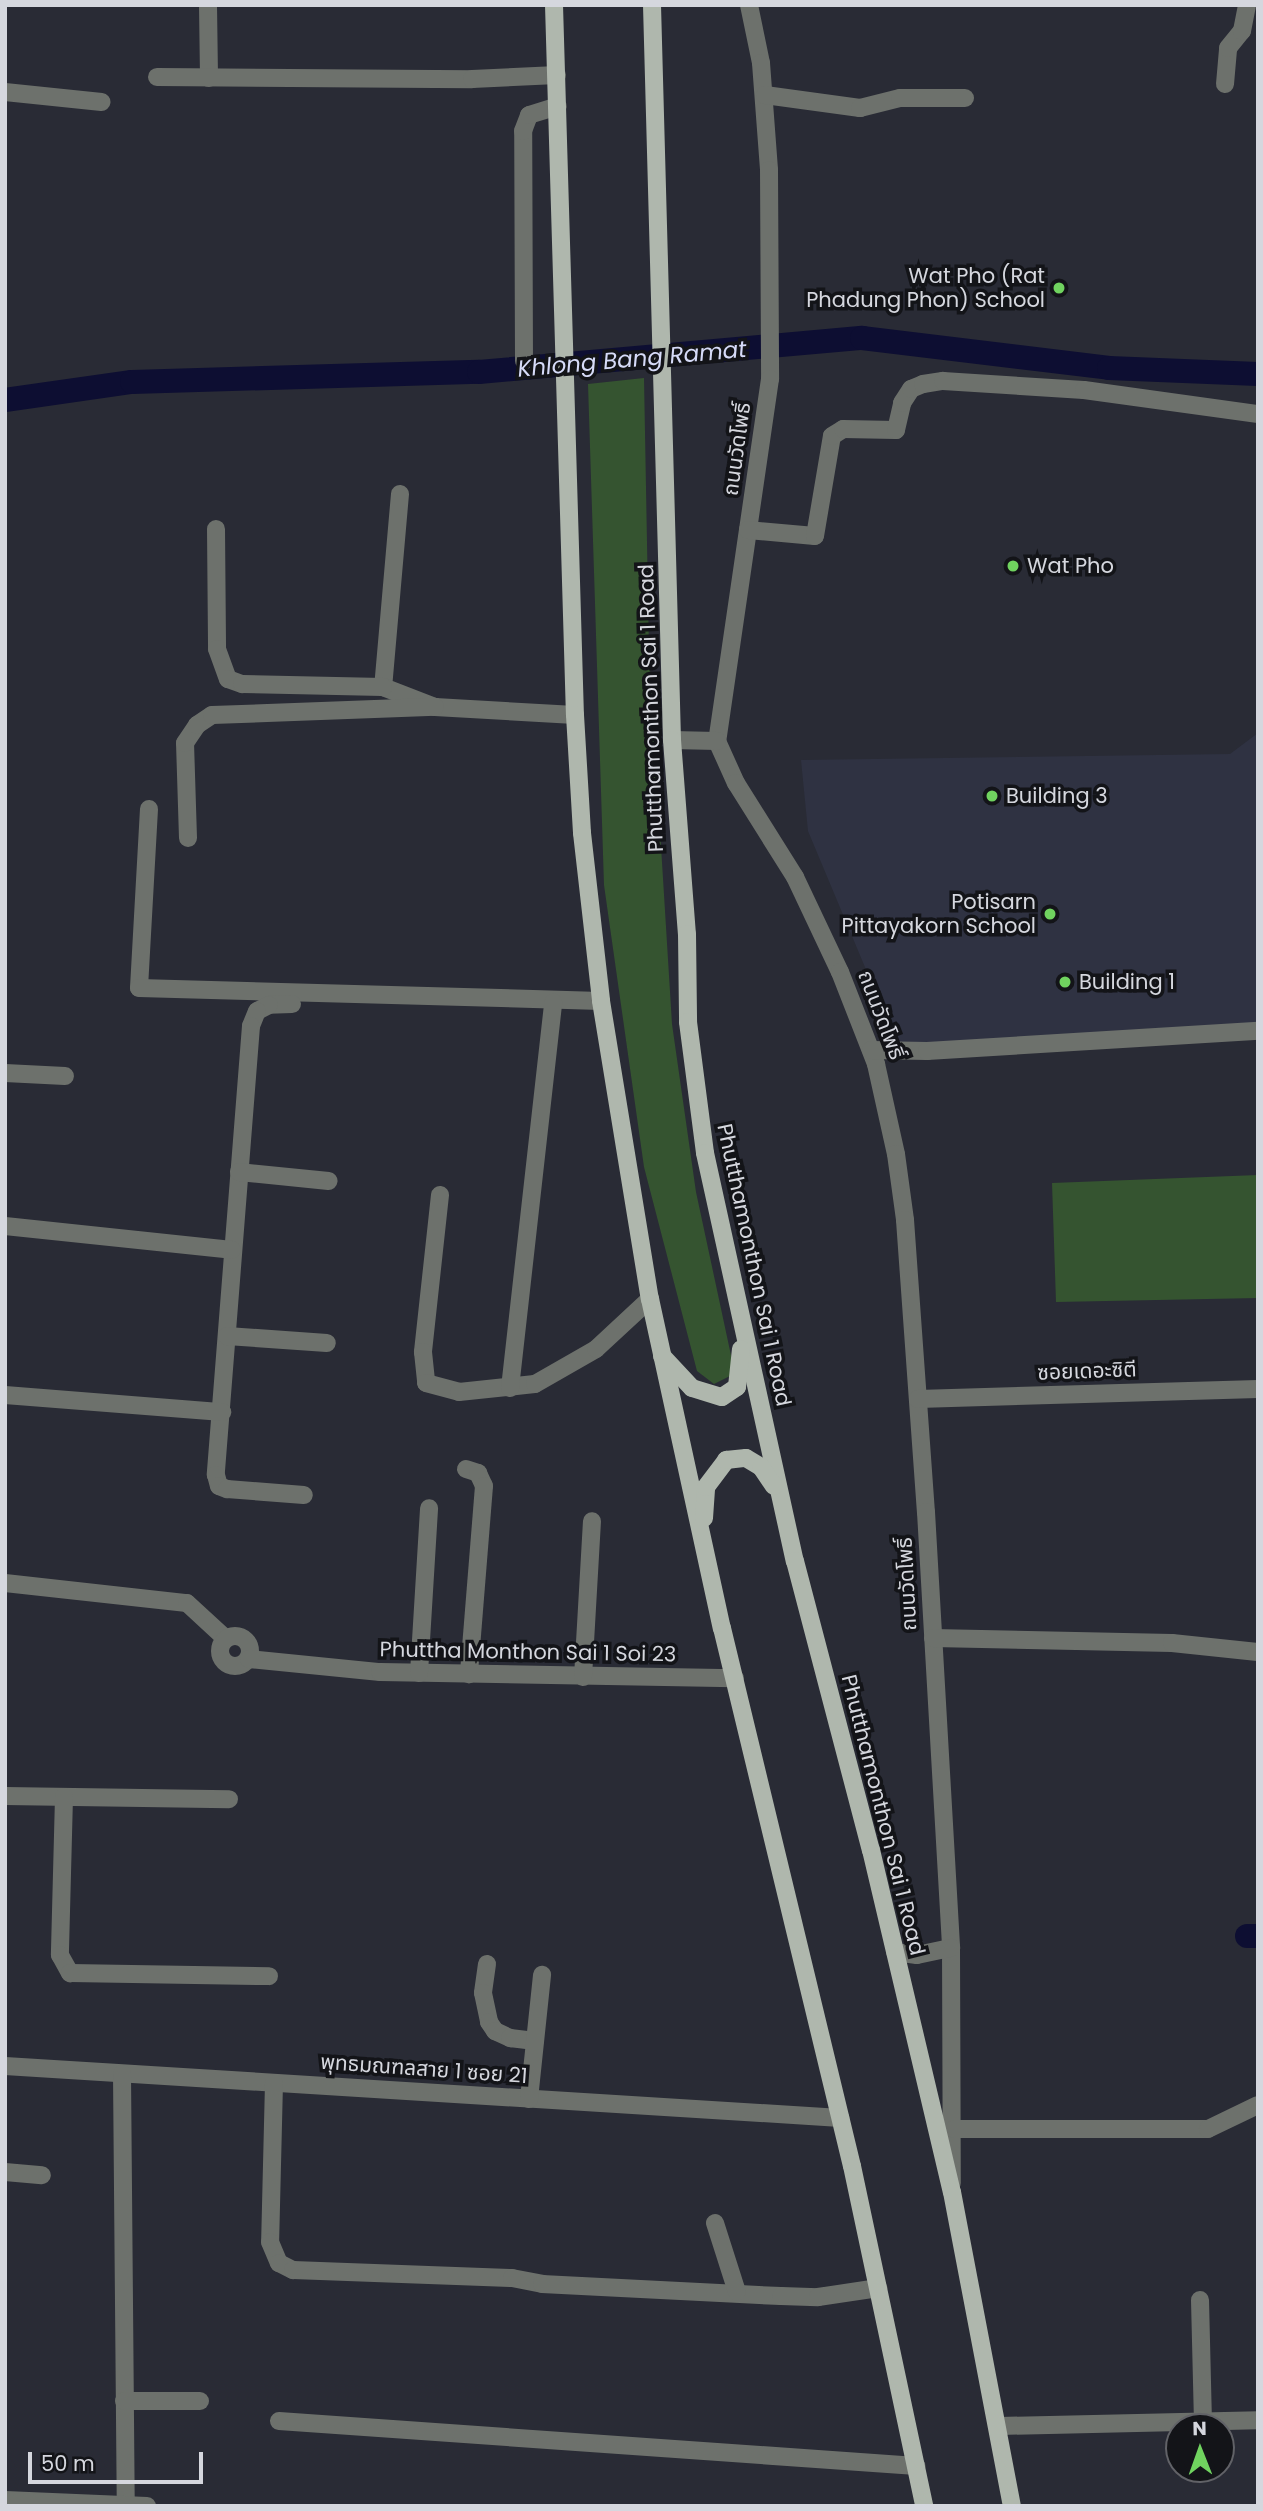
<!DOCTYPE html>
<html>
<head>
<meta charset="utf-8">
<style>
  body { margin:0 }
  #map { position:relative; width:1263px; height:2511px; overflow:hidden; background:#292b35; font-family:Poppins,"Noto Sans Thai",sans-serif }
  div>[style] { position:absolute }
  .built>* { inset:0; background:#2f3242 }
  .green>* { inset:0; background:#355430 }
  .canal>* { height:24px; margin:-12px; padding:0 12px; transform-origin:12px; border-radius:12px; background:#0d0e32 }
  .minor>* { height:18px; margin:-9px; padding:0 9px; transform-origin:9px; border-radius:9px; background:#6d716c }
  .minor>.ring { margin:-9px; padding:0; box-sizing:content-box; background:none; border:18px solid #6d716c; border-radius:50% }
  .major>* { height:18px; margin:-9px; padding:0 9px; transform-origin:9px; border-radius:9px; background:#afb7ad }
  .dots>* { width:19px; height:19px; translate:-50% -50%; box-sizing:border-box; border:4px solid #131418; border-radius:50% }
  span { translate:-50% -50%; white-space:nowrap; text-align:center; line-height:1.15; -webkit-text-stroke:7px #131418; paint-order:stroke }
  .poi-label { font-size:21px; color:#d5d7de }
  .right { translate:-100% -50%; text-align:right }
  .left { translate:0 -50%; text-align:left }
  .street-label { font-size:21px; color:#d5d7de }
  .water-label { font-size:23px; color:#d6dbf8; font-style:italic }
  .frame { position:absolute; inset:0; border:7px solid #d5d7de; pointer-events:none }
  .north { position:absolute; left:1165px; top:2413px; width:70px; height:70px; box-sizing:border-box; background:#131418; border:2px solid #616267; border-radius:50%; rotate:359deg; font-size:19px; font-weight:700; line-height:28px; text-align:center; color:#d5d7de }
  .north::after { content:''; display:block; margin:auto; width:24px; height:32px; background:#70d35f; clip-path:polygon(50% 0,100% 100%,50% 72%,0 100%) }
  .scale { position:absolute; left:28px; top:2452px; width:175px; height:32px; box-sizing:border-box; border:4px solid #d5d7de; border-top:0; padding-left:9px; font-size:21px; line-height:24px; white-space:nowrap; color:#d5d7de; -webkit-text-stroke:5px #131418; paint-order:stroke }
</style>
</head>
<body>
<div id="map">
  <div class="built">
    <div style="clip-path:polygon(1258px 733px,1258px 1023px,898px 1046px,808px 831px,801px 760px,1230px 754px)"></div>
  </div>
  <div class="green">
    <div style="clip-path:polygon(644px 378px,649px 652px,672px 1024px,696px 1192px,732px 1360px,732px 1375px,714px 1384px,697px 1371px,644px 1167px,604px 885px,588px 384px)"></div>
    <div style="clip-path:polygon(1258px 1175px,1258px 1298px,1056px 1302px,1052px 1183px)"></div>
  </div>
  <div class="canal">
    <div style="left:5px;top:400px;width:128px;rotate:-8.1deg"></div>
    <div style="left:132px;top:382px;width:347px;rotate:-1.7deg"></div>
    <div style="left:479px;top:372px;width:385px;rotate:-5.1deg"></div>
    <div style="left:862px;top:338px;width:249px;rotate:6.9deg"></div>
    <div style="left:1109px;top:368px;width:149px;rotate:2.3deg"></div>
    <div style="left:1247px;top:1936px;width:11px"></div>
  </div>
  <div class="minor">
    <div style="left:208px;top:5px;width:73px;rotate:89.2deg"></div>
    <div style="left:749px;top:5px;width:59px;rotate:78.3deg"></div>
    <div style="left:761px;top:63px;width:107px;rotate:85.7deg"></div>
    <div style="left:769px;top:170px;width:209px;rotate:89.7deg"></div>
    <div style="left:770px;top:379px;width:366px;rotate:98.3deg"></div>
    <div style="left:717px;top:741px;width:46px;rotate:65.7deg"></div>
    <div style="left:736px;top:783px;width:111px;rotate:57.9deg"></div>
    <div style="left:795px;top:877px;width:105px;rotate:64.7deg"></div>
    <div style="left:840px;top:972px;width:99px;rotate:68.6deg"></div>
    <div style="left:876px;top:1064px;width:92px;rotate:77.5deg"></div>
    <div style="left:896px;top:1154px;width:67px;rotate:82.2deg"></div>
    <div style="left:905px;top:1220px;width:293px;rotate:85.9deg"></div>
    <div style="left:926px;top:1512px;width:437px;rotate:86.7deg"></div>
    <div style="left:951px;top:1948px;width:235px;rotate:89.8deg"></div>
    <div style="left:157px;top:77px;width:315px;rotate:0.4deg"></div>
    <div style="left:472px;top:79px;width:85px;rotate:-2.7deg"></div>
    <div style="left:1225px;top:84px;width:36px;rotate:-85deg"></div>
    <div style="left:1228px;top:48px;width:22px;rotate:-51deg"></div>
    <div style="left:1242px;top:31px;width:26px;rotate:-79deg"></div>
    <div style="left:5px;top:92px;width:97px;rotate:5.9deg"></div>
    <div style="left:765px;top:95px;width:96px;rotate:7.8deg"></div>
    <div style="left:860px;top:108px;width:41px;rotate:-14deg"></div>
    <div style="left:900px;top:98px;width:65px"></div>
    <div style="left:524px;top:361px;width:230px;rotate:-90.2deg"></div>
    <div style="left:523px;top:131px;width:17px;rotate:-69deg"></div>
    <div style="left:529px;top:115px;width:30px;rotate:-17deg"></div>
    <div style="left:400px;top:494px;width:194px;rotate:95deg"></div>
    <div style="left:383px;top:687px;width:56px;rotate:21deg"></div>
    <div style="left:435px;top:707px;width:140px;rotate:3.3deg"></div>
    <div style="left:216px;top:529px;width:120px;rotate:89.5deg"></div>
    <div style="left:217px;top:649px;width:32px;rotate:70deg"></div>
    <div style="left:228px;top:679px;width:15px;rotate:20deg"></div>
    <div style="left:242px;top:684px;width:141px;rotate:1.2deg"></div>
    <div style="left:748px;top:530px;width:67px;rotate:5.1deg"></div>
    <div style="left:815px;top:536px;width:101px;rotate:-80.4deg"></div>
    <div style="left:832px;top:436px;width:13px;rotate:-32deg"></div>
    <div style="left:843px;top:429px;width:53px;rotate:1.1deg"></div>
    <div style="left:896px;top:430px;width:28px;rotate:-77deg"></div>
    <div style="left:902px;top:403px;width:17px;rotate:-57deg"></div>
    <div style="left:911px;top:389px;width:13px;rotate:-23deg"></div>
    <div style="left:923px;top:384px;width:20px;rotate:-9deg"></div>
    <div style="left:943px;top:381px;width:141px;rotate:3.7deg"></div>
    <div style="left:1084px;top:390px;width:176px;rotate:7.9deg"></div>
    <div style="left:672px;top:740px;width:45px;rotate:1.3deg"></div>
    <div style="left:149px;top:809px;width:179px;rotate:93.2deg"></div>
    <div style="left:139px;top:988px;width:462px;rotate:1.6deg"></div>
    <div style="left:188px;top:838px;width:95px;rotate:-91.8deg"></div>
    <div style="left:185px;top:743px;width:22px;rotate:-56deg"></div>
    <div style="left:197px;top:725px;width:18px;rotate:-34deg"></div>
    <div style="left:212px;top:715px;width:223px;rotate:-2.1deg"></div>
    <div style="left:292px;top:1004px;width:23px;rotate:178deg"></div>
    <div style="left:269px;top:1005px;width:13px;rotate:153deg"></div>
    <div style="left:257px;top:1011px;width:16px;rotate:112deg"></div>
    <div style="left:251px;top:1026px;width:450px;rotate:94.5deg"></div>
    <div style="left:216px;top:1475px;width:11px;rotate:75deg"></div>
    <div style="left:219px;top:1486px;width:9px;rotate:21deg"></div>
    <div style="left:227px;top:1489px;width:77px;rotate:4.5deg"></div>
    <div style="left:871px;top:1050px;width:56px;rotate:1deg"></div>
    <div style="left:927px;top:1051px;width:332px;rotate:-3.5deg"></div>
    <div style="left:5px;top:1073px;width:60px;rotate:2.9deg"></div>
    <div style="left:239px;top:1172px;width:90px;rotate:5.7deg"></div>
    <div style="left:440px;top:1195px;width:158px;rotate:96.2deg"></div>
    <div style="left:423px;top:1352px;width:31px;rotate:84deg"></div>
    <div style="left:426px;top:1383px;width:34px;rotate:15deg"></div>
    <div style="left:459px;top:1392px;width:76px;rotate:-6deg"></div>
    <div style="left:535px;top:1384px;width:70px;rotate:-29.8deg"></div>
    <div style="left:596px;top:1349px;width:74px;rotate:-42.8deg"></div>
    <div style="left:5px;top:1226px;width:228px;rotate:6deg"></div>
    <div style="left:227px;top:1336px;width:100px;rotate:4deg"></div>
    <div style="left:510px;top:1388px;width:388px;rotate:-83.6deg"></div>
    <div style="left:5px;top:1395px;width:218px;rotate:4.5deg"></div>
    <div style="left:918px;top:1399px;width:340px;rotate:-1.7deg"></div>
    <div style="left:466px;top:1469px;width:13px;rotate:18deg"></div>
    <div style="left:478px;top:1473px;width:14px;rotate:65deg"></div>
    <div style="left:484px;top:1486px;width:189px;rotate:94.6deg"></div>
    <div style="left:5px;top:1583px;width:183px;rotate:6.3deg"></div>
    <div style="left:187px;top:1603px;width:53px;rotate:42.7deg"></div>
    <div class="ring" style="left:220px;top:1636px;width:12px;height:12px"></div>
    <div style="left:933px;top:1638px;width:239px;rotate:1.2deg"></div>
    <div style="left:1172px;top:1643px;width:86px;rotate:6deg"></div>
    <div style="left:249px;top:1659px;width:132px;rotate:5.7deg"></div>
    <div style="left:380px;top:1672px;width:355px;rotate:1deg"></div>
    <div style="left:419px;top:1673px;width:165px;rotate:-86.5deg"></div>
    <div style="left:583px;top:1677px;width:156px;rotate:-86.7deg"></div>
    <div style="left:5px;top:1796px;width:224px;rotate:0.8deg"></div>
    <div style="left:64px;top:1797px;width:158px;rotate:91.5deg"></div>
    <div style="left:60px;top:1955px;width:21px;rotate:61deg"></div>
    <div style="left:70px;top:1973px;width:199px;rotate:0.9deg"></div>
    <div style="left:895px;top:1952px;width:22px;rotate:8deg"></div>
    <div style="left:917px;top:1955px;width:35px;rotate:-12deg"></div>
    <div style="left:487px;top:1964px;width:29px;rotate:98deg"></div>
    <div style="left:483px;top:1993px;width:30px;rotate:78deg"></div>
    <div style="left:489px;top:2022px;width:11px;rotate:56deg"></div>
    <div style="left:495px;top:2031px;width:17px;rotate:25deg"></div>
    <div style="left:510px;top:2038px;width:25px;rotate:7deg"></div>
    <div style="left:5px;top:2066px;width:837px;rotate:3.56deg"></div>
    <div style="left:122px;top:2074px;width:432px;rotate:89.5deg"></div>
    <div style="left:274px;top:2083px;width:159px;rotate:91.4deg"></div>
    <div style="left:270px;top:2242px;width:23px;rotate:67deg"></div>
    <div style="left:279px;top:2263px;width:16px;rotate:27deg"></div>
    <div style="left:293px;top:2270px;width:219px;rotate:2.1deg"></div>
    <div style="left:512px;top:2278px;width:31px;rotate:11deg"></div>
    <div style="left:542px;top:2284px;width:239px;rotate:2.9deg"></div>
    <div style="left:781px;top:2296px;width:37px;rotate:2deg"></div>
    <div style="left:818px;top:2297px;width:61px;rotate:-8.5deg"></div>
    <div style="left:529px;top:2099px;width:125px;rotate:-84deg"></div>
    <div style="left:954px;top:2129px;width:254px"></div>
    <div style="left:1208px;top:2129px;width:55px;rotate:-25.6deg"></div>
    <div style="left:5px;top:2172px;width:37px;rotate:5deg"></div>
    <div style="left:715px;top:2223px;width:72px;rotate:72.3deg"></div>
    <div style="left:1200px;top:2300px;width:121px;rotate:88.6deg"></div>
    <div style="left:124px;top:2401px;width:76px"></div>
    <div style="left:279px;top:2421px;width:639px;rotate:4.04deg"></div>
    <div style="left:1000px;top:2426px;width:258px;rotate:-1.3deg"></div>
    <div style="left:5px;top:2500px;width:142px;rotate:2.4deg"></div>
  </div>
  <div class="major">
    <div style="left:554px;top:5px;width:710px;rotate:88.31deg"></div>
    <div style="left:575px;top:715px;width:118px;rotate:86.6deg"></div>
    <div style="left:582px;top:833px;width:169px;rotate:83.5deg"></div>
    <div style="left:601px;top:1001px;width:302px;rotate:80.7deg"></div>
    <div style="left:650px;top:1299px;width:337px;rotate:77.7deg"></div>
    <div style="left:722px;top:1628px;width:553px;rotate:76.42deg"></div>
    <div style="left:852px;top:2166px;width:348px;rotate:78deg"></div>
    <div style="left:652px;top:5px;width:735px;rotate:88.44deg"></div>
    <div style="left:672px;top:740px;width:195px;rotate:85.6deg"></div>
    <div style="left:687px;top:934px;width:88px;rotate:89.3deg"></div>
    <div style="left:688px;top:1022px;width:132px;rotate:82.6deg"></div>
    <div style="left:705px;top:1153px;width:418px;rotate:77.6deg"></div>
    <div style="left:795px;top:1561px;width:299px;rotate:75.3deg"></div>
    <div style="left:871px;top:1850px;width:351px;rotate:76.7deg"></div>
    <div style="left:952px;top:2192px;width:320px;rotate:79.2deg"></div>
    <div style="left:662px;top:1356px;width:44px;rotate:46.8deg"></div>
    <div style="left:692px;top:1388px;width:31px;rotate:17deg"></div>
    <div style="left:722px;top:1397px;width:18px;rotate:-34deg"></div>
    <div style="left:737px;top:1387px;width:38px;rotate:-84deg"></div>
    <div style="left:704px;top:1518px;width:31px;rotate:-86deg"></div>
    <div style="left:706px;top:1487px;width:34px;rotate:-53deg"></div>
    <div style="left:726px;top:1460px;width:20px;rotate:-6deg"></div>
    <div style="left:746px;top:1458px;width:17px;rotate:31deg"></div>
    <div style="left:761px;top:1467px;width:23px;rotate:56deg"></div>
  </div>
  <div class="dots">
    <div style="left:1059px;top:288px;background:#70d35f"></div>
    <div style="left:1013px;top:566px;background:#70d35f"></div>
    <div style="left:992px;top:796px;background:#70d35f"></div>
    <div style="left:1050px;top:914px;background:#70d35f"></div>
    <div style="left:1065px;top:982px;background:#70d35f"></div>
  </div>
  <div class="poi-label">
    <span class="right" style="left:1045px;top:288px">Wat Pho (Rat<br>Phadung Phon) School</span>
    <span class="left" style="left:1027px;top:566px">Wat Pho</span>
    <span class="left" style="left:1006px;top:796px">Building 3</span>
    <span class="right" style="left:1036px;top:914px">Potisarn<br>Pittayakorn School</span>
    <span class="left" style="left:1079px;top:982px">Building 1</span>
  </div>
  <div class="street-label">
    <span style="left:737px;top:449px;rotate:-82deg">ถนนวัดโพธิ์</span>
    <span style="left:651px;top:708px;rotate:-92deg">Phutthamonthon Sai 1 Road</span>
    <span style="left:881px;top:1015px;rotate:69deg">ถนนวัดโพธิ์</span>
    <span style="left:754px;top:1265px;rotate:78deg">Phutthamonthon Sai 1 Road</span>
    <span style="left:1087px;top:1371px;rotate:-2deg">ซอยเดอะซิตี</span>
    <span style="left:907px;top:1584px;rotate:-93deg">ถนนวัดโพธิ์</span>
    <span style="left:528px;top:1652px;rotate:1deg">Phuttha Monthon Sai 1 Soi 23</span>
    <span style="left:883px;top:1815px;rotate:76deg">Phutthamonthon Sai 1 Road</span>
    <span style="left:424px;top:2069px;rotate:4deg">พุทธมณฑลสาย 1 ซอย 21</span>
  </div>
  <div class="water-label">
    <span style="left:632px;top:359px;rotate:-5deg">Khlong Bang Ramat</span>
  </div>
  <div class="frame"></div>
  <div class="north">N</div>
  <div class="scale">50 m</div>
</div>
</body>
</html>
